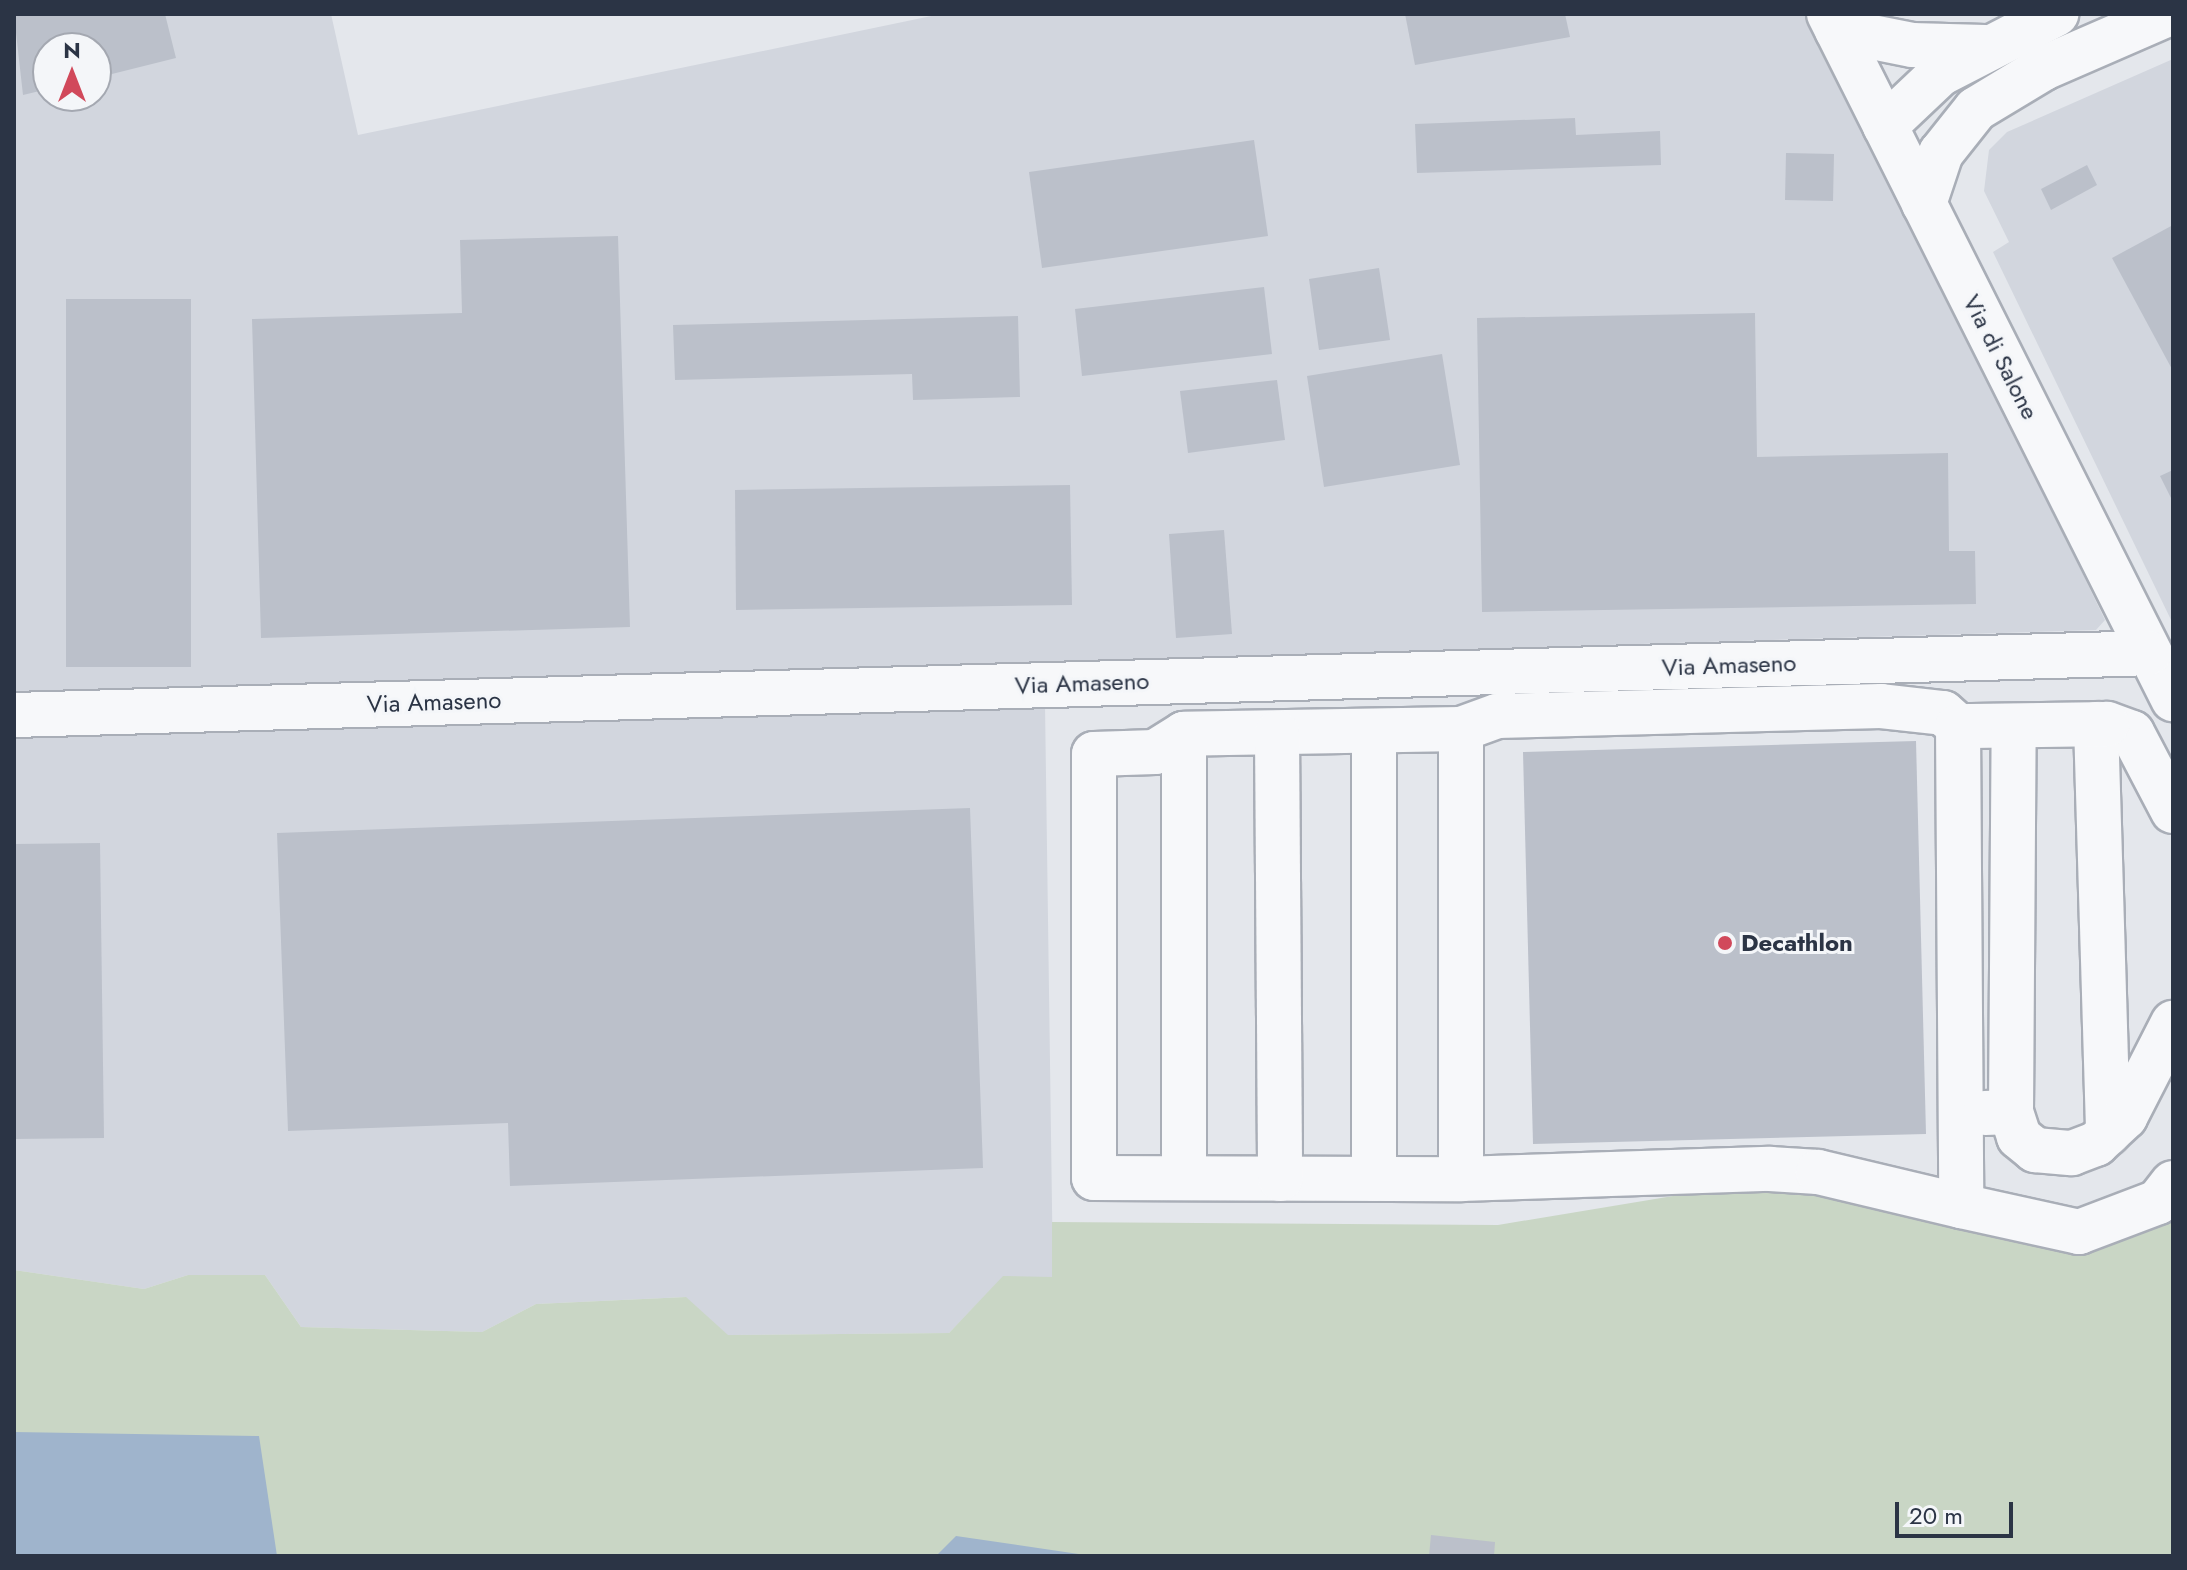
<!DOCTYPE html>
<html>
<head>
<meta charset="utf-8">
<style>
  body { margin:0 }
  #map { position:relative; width:2187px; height:1570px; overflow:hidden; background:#e4e7ec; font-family:Jost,sans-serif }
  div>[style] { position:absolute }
  .built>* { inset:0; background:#d2d6de }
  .green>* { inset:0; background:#c9d6c5 }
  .water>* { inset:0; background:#9fb4cc }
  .building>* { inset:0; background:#bbc0ca }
  .roads { filter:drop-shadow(2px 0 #a9aeb7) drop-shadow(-2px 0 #a9aeb7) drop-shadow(0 2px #a9aeb7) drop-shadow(0 -2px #a9aeb7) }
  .minor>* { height:44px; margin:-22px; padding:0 22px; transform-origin:22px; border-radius:22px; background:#f7f8fa }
  .dots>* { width:22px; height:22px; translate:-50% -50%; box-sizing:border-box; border:4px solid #f4f6f9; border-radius:50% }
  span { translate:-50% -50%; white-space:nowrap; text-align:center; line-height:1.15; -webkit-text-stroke:6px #f4f6f9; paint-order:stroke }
  .street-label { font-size:24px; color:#2b3445 }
  .poi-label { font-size:24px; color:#2b3445; font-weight:700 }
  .left { translate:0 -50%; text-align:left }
  .frame { position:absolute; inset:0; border:16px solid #2b3445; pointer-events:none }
  .north { position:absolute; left:32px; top:32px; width:80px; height:80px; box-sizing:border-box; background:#f4f6f9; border:2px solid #a4a8b1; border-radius:50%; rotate:0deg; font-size:22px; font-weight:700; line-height:32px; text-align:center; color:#2b3445 }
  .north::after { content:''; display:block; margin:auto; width:28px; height:36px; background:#d1495b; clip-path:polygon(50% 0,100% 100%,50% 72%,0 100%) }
  .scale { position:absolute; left:1895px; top:1502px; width:118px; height:36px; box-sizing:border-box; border:4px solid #2b3445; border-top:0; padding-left:10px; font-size:24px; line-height:28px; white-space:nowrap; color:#2b3445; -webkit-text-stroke:6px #f4f6f9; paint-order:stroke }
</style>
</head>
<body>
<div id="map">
  <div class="built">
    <div style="clip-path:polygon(evenodd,14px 14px,331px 14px,358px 135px,941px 14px,1812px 14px,2105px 620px,2096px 630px,14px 694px,14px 14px,48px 48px,96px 48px,96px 96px,48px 96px,48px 48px)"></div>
    <div style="clip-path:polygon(2173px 59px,2173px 624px,1993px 252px,2009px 242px,1984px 191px,1989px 150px,2007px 132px)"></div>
    <div style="clip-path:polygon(1045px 704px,1053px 1277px,1003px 1277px,949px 1333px,727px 1335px,685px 1297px,536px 1304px,482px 1332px,301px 1327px,265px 1275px,188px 1275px,144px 1289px,14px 1270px,14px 735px)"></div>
  </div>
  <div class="green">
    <div style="clip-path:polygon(1818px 1172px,2079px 1231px,2173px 1208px,2173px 1556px,14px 1556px,14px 1270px,144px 1289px,188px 1275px,265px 1275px,301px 1327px,482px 1332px,536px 1304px,686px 1297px,728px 1335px,949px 1333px,1003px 1276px,1052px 1277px,1052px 1222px,1498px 1225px)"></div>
  </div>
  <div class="water">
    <div style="clip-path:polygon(14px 1432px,259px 1436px,277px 1556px,14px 1556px)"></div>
    <div style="clip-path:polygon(956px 1536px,1092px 1556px,936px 1556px)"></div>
  </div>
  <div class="building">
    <div style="clip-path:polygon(165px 14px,176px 58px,96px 78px,96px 48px,48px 48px,48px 89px,23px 95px,14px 15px)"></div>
    <div style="clip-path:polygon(1405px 14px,1565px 14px,1570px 37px,1415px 65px)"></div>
    <div style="clip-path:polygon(1575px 118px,1576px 135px,1660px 131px,1661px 165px,1417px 173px,1415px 124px)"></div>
    <div style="clip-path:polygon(1254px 140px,1268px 236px,1042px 268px,1029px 172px)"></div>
    <div style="clip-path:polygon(1786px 153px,1834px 154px,1833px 201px,1785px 200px)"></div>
    <div style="clip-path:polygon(2087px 165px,2097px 185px,2051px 210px,2041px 189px)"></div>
    <div style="clip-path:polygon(2173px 225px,2173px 371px,2112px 258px)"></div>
    <div style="clip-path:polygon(618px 236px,630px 627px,261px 638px,252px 319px,462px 313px,460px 240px)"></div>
    <div style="clip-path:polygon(1379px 268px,1390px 340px,1319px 350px,1309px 279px)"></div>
    <div style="clip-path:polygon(1264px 287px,1272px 354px,1082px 376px,1075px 309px)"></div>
    <div style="clip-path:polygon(66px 299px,191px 299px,191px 667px,66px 667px)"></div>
    <div style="clip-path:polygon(1755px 313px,1757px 457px,1948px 453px,1949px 551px,1975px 551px,1976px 604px,1482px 612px,1477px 318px)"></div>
    <div style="clip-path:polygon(1018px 316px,1020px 397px,913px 400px,912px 374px,675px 380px,673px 325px)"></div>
    <div style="clip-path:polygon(1442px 354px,1460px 465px,1324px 487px,1307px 376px)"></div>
    <div style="clip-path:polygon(1277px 380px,1285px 440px,1188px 453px,1180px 391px)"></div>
    <div style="clip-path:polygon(2173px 470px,2173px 502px,2160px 476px)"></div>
    <div style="clip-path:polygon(1070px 485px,1072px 605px,736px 610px,735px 490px)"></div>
    <div style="clip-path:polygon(1224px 530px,1232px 634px,1176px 638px,1169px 534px)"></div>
    <div style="clip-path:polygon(1916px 741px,1926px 1134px,1533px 1144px,1523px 752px)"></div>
    <div style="clip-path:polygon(970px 808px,983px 1168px,510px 1186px,508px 1123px,288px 1131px,277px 833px)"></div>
    <div style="clip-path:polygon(100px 843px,104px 1138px,14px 1139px,14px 844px)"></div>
    <div style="clip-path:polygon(1431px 1535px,1495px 1542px,1494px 1556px,1429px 1556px)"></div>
  </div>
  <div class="roads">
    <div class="minor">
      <div style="left:1829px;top:14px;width:767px;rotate:63.33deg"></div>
      <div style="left:1837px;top:30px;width:76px;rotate:11.3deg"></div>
      <div style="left:1912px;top:45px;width:73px;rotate:1.6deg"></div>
      <div style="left:1885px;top:126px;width:76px;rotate:-43.4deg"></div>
      <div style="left:1940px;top:74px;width:131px;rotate:-27.3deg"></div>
      <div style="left:1924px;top:204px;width:54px;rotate:-71.6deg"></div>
      <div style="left:1941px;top:153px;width:56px;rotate:-51.5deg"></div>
      <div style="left:1976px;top:109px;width:79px;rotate:-31.1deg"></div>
      <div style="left:2044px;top:68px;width:135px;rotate:-23.5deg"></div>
      <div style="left:14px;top:715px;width:2136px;rotate:-1.66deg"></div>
      <div style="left:2096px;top:724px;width:409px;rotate:88.3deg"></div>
      <div style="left:1958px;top:726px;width:20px;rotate:-139deg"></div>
      <div style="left:1943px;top:713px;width:62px;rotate:-173.6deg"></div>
      <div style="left:1881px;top:706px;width:384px;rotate:178.5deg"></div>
      <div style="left:1497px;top:716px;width:38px;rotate:160deg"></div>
      <div style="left:1461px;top:729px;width:277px;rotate:179deg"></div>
      <div style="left:1184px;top:734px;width:34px;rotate:148deg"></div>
      <div style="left:1155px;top:752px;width:61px;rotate:178.1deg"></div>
      <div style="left:1094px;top:754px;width:424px;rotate:90deg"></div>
      <div style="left:1094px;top:1178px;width:367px;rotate:0.2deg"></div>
      <div style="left:1461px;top:1179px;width:309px;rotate:-1.9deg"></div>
      <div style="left:1770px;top:1169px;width:48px;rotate:3.6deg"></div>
      <div style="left:1818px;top:1172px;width:147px;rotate:13.4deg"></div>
      <div style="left:1461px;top:729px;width:450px;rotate:90deg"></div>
      <div style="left:1374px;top:731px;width:448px;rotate:90deg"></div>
      <div style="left:1277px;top:733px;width:446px;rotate:89.6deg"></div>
      <div style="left:2173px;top:811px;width:88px;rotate:-117.7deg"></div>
      <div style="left:2132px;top:733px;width:27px;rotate:-160deg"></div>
      <div style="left:2107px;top:724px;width:149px;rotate:179.2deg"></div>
      <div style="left:1958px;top:726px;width:480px;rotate:89.6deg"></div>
      <div style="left:1961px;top:1206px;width:121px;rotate:12.4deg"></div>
      <div style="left:2079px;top:1232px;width:85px;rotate:-20.8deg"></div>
      <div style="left:2158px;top:1202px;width:24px;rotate:-52deg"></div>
      <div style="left:2011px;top:1112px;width:386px;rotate:-89.6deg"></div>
      <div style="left:1985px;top:1113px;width:26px;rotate:-2deg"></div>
      <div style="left:2011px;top:1112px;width:26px;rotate:72deg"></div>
      <div style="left:2019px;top:1137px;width:21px;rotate:39deg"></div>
      <div style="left:2035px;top:1150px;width:37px;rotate:5deg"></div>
      <div style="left:2072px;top:1153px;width:26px;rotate:-21deg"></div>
      <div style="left:2096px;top:1144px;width:40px;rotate:-43deg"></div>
      <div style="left:2125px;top:1117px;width:106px;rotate:-62.9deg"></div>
      <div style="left:1184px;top:1178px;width:444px;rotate:-90deg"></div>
    </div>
  </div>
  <div class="dots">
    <div style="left:1725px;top:943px;background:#d1495b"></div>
  </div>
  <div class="street-label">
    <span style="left:2001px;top:357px;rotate:63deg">Via di Salone</span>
    <span style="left:1729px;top:665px;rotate:-2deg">Via Amaseno</span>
    <span style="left:1082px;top:683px;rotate:-2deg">Via Amaseno</span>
    <span style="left:434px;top:702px;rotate:-2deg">Via Amaseno</span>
  </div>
  <div class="poi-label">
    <span class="left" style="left:1741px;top:943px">Decathlon</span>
  </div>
  <div class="frame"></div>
  <div class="north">N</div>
  <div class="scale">20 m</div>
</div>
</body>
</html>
